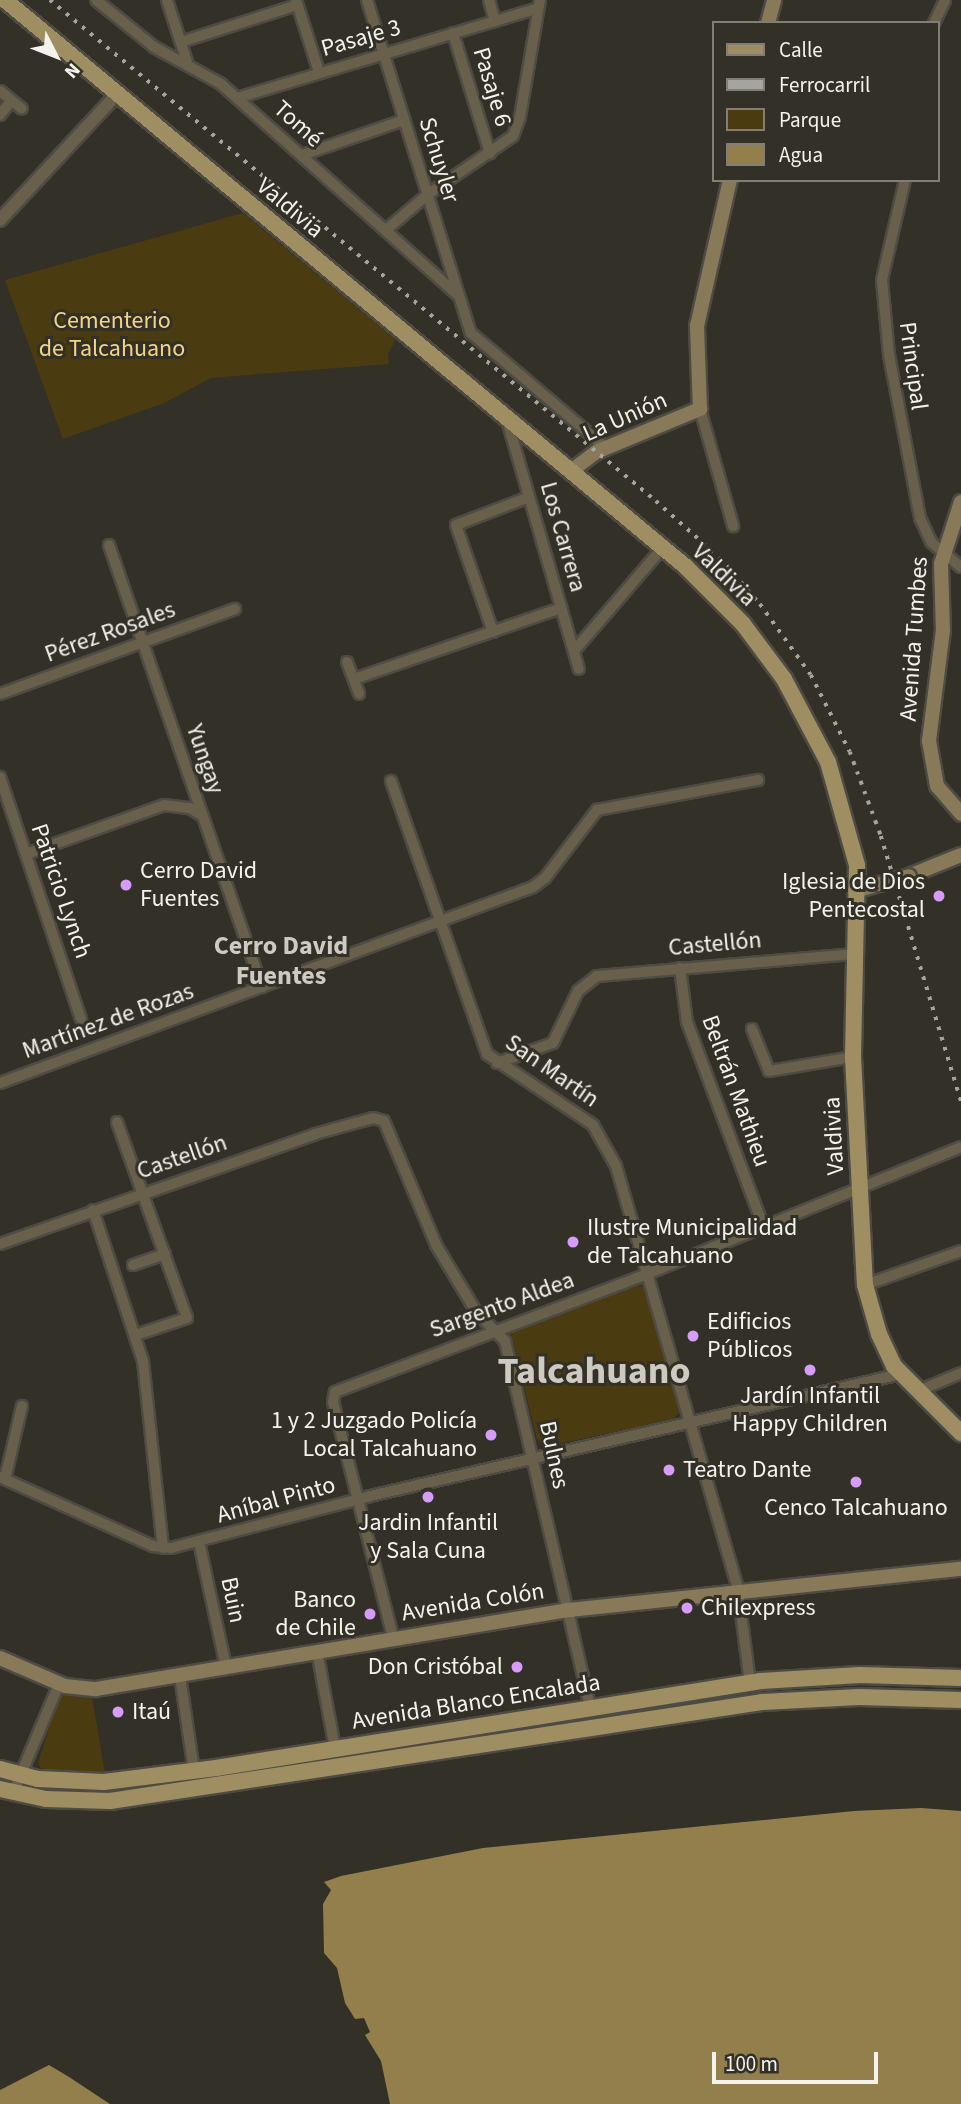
<!DOCTYPE html>
<html>
<head>
<meta charset="utf-8">
<style>
  body { margin:0 }
  #map { position:relative; width:961px; height:2104px; overflow:hidden; background:#333028; font-family:"Source Sans 3",sans-serif }
  div>[style] { position:absolute }
  .green>* { inset:0; background:#4a3b11 }
  .water>* { inset:0; background:#937f4c }
  .roads { filter:drop-shadow(2px 0 #4e4b44) drop-shadow(-2px 0 #4e4b44) drop-shadow(0 2px #4e4b44) drop-shadow(0 -2px #4e4b44) }
  .minor>* { height:10px; margin:-5px; padding:0 5px; transform-origin:5px; border-radius:5px; background:#68604b }
  .tertiary>* { height:12px; margin:-6px; padding:0 6px; transform-origin:6px; border-radius:6px; background:#68604b }
  .secondary>* { height:14px; margin:-7px; padding:0 7px; transform-origin:7px; border-radius:7px; background:#887a59 }
  .primary>* { height:16px; margin:-8px; padding:0 8px; transform-origin:8px; border-radius:8px; background:#a08e63 }
  .rail>* { height:3.5px; margin-top:-1.75px; transform-origin:0; background:repeating-linear-gradient(90deg,#a6a49e 0 3.5px,transparent 0 10.5px) }
  .bridges { filter:drop-shadow(2px 0 #4e4b44) drop-shadow(-2px 0 #4e4b44) drop-shadow(0 2px #4e4b44) drop-shadow(0 -2px #4e4b44) }
  .secondary-bridge>* { height:14px; margin:-7px; padding:0 7px; transform-origin:7px; border-radius:7px; background:#887a59 }
  .dots>* { width:19px; height:19px; translate:-50% -50%; box-sizing:border-box; border:4px solid #333028; border-radius:50% }
  span { translate:-50% -50%; white-space:nowrap; text-align:center; line-height:1.15; -webkit-text-stroke:6px #333028; paint-order:stroke }
  .street-label { font-size:24px; color:#f4f2ed }
  .park-label { font-size:24px; color:#f3d485 }
  .poi-label { font-size:24px; color:#f4f2ed }
  .left { translate:0 -50%; text-align:left }
  .right { translate:-100% -50%; text-align:right }
  .neighbourhood-label { font-size:26px; color:#cecac1; font-weight:700 }
  .town-label { font-size:38px; color:#cecac1; font-weight:700 }
  .legend { position:absolute; left:712px; top:21px; width:228px; height:161px; box-sizing:border-box; background:#333028; border:2px solid #807e77; margin:0; padding:9px 12px; list-style:none; font-size:21px; color:#f4f2ed }
  .legend li { display:flex; align-items:center; gap:14px; height:35px }
  .legend b { width:35px; border:2px solid #807e77 }
  .north { position:absolute; left:21px; top:21px; width:70px; height:70px; -webkit-text-stroke:5px #333028; paint-order:stroke; rotate:132deg; font-size:19px; font-weight:700; line-height:28px; text-align:center; color:#f4f2ed }
  .north::after { content:''; display:block; margin:auto; width:24px; height:32px; background:#f4f2ed; clip-path:polygon(50% 0,100% 100%,50% 72%,0 100%) }
  .scale { position:absolute; left:712px; top:2052px; width:166px; height:32px; box-sizing:border-box; border:4px solid #f4f2ed; border-top:0; padding-left:9px; font-size:21px; line-height:24px; white-space:nowrap; color:#f4f2ed; -webkit-text-stroke:5px #333028; paint-order:stroke }
</style>
</head>
<body>
<div id="map">
  <div class="green">
    <div style="clip-path:polygon(243px 213px,396px 340px,388px 353px,389px 364px,211px 378px,164px 403px,63px 439px,5px 280px)"></div>
    <div style="clip-path:polygon(635px 1284px,646px 1289px,680px 1412px,672px 1420px,544px 1447px,537px 1439px,511px 1334px,518px 1327px)"></div>
    <div style="clip-path:polygon(60px 1692px,92px 1697px,105px 1773px,43px 1772px,38px 1763px)"></div>
  </div>
  <div class="water">
    <div style="clip-path:polygon(921px 1808px,961px 1811px,961px 2104px,390px 2104px,381px 2061px,365px 2035px,370px 2032px,364px 2018px,355px 2019px,345px 2003px,337px 1968px,324px 1953px,323px 1904px,331px 1890px,324px 1882px,341px 1876px,483px 1848px,854px 1811px)"></div>
    <div style="clip-path:polygon(49px 2065px,69px 2077px,110px 2104px,0 2104px,0 2090px)"></div>
  </div>
  <div class="roads">
    <div class="minor">
      <div style="left:96px;top:0;width:75px;rotate:39deg"></div>
      <div style="left:154px;top:47px;width:77px;rotate:28.9deg"></div>
      <div style="left:221px;top:84px;width:319px;rotate:41.7deg"></div>
      <div style="left:167px;top:0;width:65px;rotate:72.1deg"></div>
      <div style="left:296px;top:0;width:76px;rotate:72.3deg"></div>
      <div style="left:367px;top:0;width:349px;rotate:72.7deg"></div>
      <div style="left:471px;top:333px;width:177px;rotate:40.4deg"></div>
      <div style="left:489px;top:0;width:22px;rotate:74deg"></div>
      <div style="left:934px;top:23px;width:25px;rotate:-64deg"></div>
      <div style="left:453px;top:33px;width:126px;rotate:72.9deg"></div>
      <div style="left:181px;top:42px;width:122px;rotate:-17.7deg"></div>
      <div style="left:0;top:91px;width:28px;rotate:39deg"></div>
      <div style="left:237px;top:98px;width:314px;rotate:-16.6deg"></div>
      <div style="left:0;top:115px;width:18px;rotate:-52deg"></div>
      <div style="left:302px;top:155px;width:108px;rotate:-18.9deg"></div>
      <div style="left:905px;top:180px;width:103px;rotate:103deg"></div>
      <div style="left:882px;top:280px;width:75px;rotate:84.7deg"></div>
      <div style="left:889px;top:355px;width:166px;rotate:79.2deg"></div>
      <div style="left:920px;top:518px;width:26px;rotate:65deg"></div>
      <div style="left:931px;top:542px;width:39px;rotate:40deg"></div>
      <div style="left:386px;top:230px;width:54px;rotate:-40.5deg"></div>
      <div style="left:427px;top:195px;width:104px;rotate:-34.5deg"></div>
      <div style="left:513px;top:136px;width:20px;rotate:-70deg"></div>
      <div style="left:520px;top:117px;width:119px;rotate:-80.3deg"></div>
      <div style="left:700px;top:409px;width:122px;rotate:74.2deg"></div>
      <div style="left:507px;top:420px;width:259px;rotate:73.9deg"></div>
      <div style="left:109px;top:545px;width:468px;rotate:70.9deg"></div>
      <div style="left:493px;top:632px;width:113px;rotate:-109.1deg"></div>
      <div style="left:456px;top:525px;width:78px;rotate:-21deg"></div>
      <div style="left:574px;top:651px;width:137px;rotate:-49.4deg"></div>
      <div style="left:347px;top:662px;width:34px;rotate:69deg"></div>
      <div style="left:354px;top:679px;width:219px;rotate:-18.9deg"></div>
      <div style="left:0;top:694px;width:250px;rotate:-19.9deg"></div>
      <div style="left:0;top:777px;width:255px;rotate:71.5deg"></div>
      <div style="left:391px;top:781px;width:289px;rotate:70.6deg"></div>
      <div style="left:487px;top:1054px;width:128px;rotate:33.8deg"></div>
      <div style="left:593px;top:1125px;width:47px;rotate:60.7deg"></div>
      <div style="left:616px;top:1166px;width:441px;rotate:73.9deg"></div>
      <div style="left:738px;top:1590px;width:93px;rotate:82.6deg"></div>
      <div style="left:26px;top:854px;width:146px;rotate:-19.5deg"></div>
      <div style="left:164px;top:805px;width:26px;rotate:7deg"></div>
      <div style="left:190px;top:808px;width:15px;rotate:32deg"></div>
      <div style="left:680px;top:968px;width:54px;rotate:82.6deg"></div>
      <div style="left:687px;top:1022px;width:217px;rotate:69.5deg"></div>
      <div style="left:752px;top:1029px;width:45px;rotate:68deg"></div>
      <div style="left:769px;top:1071px;width:85px;rotate:-9.5deg"></div>
      <div style="left:497px;top:1063px;width:59px;rotate:-19.7deg"></div>
      <div style="left:553px;top:1043px;width:58px;rotate:-64.3deg"></div>
      <div style="left:578px;top:991px;width:24px;rotate:-38deg"></div>
      <div style="left:597px;top:976px;width:257px;rotate:-4.9deg"></div>
      <div style="left:0;top:1083px;width:568px;rotate:-20.19deg"></div>
      <div style="left:533px;top:887px;width:15px;rotate:-37deg"></div>
      <div style="left:545px;top:878px;width:86px;rotate:-52.6deg"></div>
      <div style="left:597px;top:810px;width:164px;rotate:-10.6deg"></div>
      <div style="left:117px;top:1122px;width:208px;rotate:70.3deg"></div>
      <div style="left:187px;top:1318px;width:54px;rotate:161.6deg"></div>
      <div style="left:93px;top:1210px;width:159px;rotate:71.7deg"></div>
      <div style="left:143px;top:1361px;width:188px;rotate:83.9deg"></div>
      <div style="left:0;top:1244px;width:334px;rotate:-19.2deg"></div>
      <div style="left:315px;top:1134px;width:60px;rotate:-15.4deg"></div>
      <div style="left:373px;top:1118px;width:11px;rotate:15deg"></div>
      <div style="left:384px;top:1121px;width:134px;rotate:67.2deg"></div>
      <div style="left:436px;top:1245px;width:79px;rotate:58.9deg"></div>
      <div style="left:477px;top:1313px;width:40px;rotate:45deg"></div>
      <div style="left:505px;top:1341px;width:376px;rotate:76.9deg"></div>
      <div style="left:133px;top:1265px;width:34px;rotate:-19deg"></div>
      <div style="left:865px;top:1285px;width:102px;rotate:-19.5deg"></div>
      <div style="left:918px;top:1391px;width:47px;rotate:-22.7deg"></div>
      <div style="left:0;top:1477px;width:168px;rotate:24.3deg"></div>
      <div style="left:153px;top:1546px;width:18px;rotate:6deg"></div>
      <div style="left:171px;top:1548px;width:206px;rotate:-14.6deg"></div>
      <div style="left:370px;top:1496px;width:545px;rotate:-12.94deg"></div>
      <div style="left:5px;top:1479px;width:75px;rotate:-76.9deg"></div>
      <div style="left:199px;top:1542px;width:128px;rotate:77.8deg"></div>
      <div style="left:393px;top:1637px;width:243px;rotate:-104.3deg"></div>
      <div style="left:333px;top:1402px;width:10px;rotate:-79deg"></div>
      <div style="left:335px;top:1392px;width:323px;rotate:-20.7deg"></div>
      <div style="left:637px;top:1278px;width:349px;rotate:-22deg"></div>
      <div style="left:317px;top:1651px;width:99px;rotate:79.5deg"></div>
      <div style="left:180px;top:1676px;width:96px;rotate:81.6deg"></div>
      <div style="left:13px;top:1793px;width:118px;rotate:-67.1deg"></div>
    </div>
    <div class="tertiary">
      <div style="left:0;top:220px;width:172px;rotate:-47.1deg"></div>
    </div>
    <div class="secondary">
      <div style="left:768px;top:23px;width:24px;rotate:-75deg"></div>
      <div style="left:571px;top:471px;width:31px;rotate:-37deg"></div>
      <div style="left:596px;top:452px;width:113px;rotate:-22.5deg"></div>
      <div style="left:700px;top:409px;width:83px;rotate:-92.1deg"></div>
      <div style="left:697px;top:326px;width:150px;rotate:-77.3deg"></div>
      <div style="left:961px;top:502px;width:65px;rotate:107.9deg"></div>
      <div style="left:941px;top:564px;width:66px;rotate:88.3deg"></div>
      <div style="left:943px;top:630px;width:112px;rotate:97.2deg"></div>
      <div style="left:929px;top:741px;width:46px;rotate:79.9deg"></div>
      <div style="left:937px;top:786px;width:37px;rotate:49deg"></div>
      <div style="left:909px;top:876px;width:56px;rotate:-22deg"></div>
      <div style="left:855px;top:891px;width:26px;rotate:-16deg"></div>
      <div style="left:0;top:1658px;width:71px;rotate:23.3deg"></div>
      <div style="left:65px;top:1686px;width:31px;rotate:6deg"></div>
      <div style="left:96px;top:1689px;width:480px;rotate:-9.5deg"></div>
      <div style="left:569px;top:1610px;width:394px;rotate:-6deg"></div>
    </div>
    <div class="primary">
      <div style="left:5px;top:0;width:886px;rotate:39.78deg"></div>
      <div style="left:686px;top:567px;width:81px;rotate:45deg"></div>
      <div style="left:743px;top:624px;width:69px;rotate:53.3deg"></div>
      <div style="left:784px;top:679px;width:94px;rotate:62.1deg"></div>
      <div style="left:828px;top:762px;width:107px;rotate:74.3deg"></div>
      <div style="left:857px;top:865px;width:192px;rotate:91.2deg"></div>
      <div style="left:853px;top:1057px;width:228px;rotate:87deg"></div>
      <div style="left:865px;top:1285px;width:51px;rotate:74.1deg"></div>
      <div style="left:879px;top:1334px;width:35px;rotate:65deg"></div>
      <div style="left:894px;top:1366px;width:95px;rotate:45deg"></div>
      <div style="left:0;top:1769px;width:39px;rotate:15deg"></div>
      <div style="left:38px;top:1779px;width:66px;rotate:2.6deg"></div>
      <div style="left:104px;top:1782px;width:113px;rotate:-7.1deg"></div>
      <div style="left:216px;top:1768px;width:552px;rotate:-9.07deg"></div>
      <div style="left:761px;top:1681px;width:99px;rotate:-3.5deg"></div>
      <div style="left:860px;top:1675px;width:101px;rotate:1.7deg"></div>
      <div style="left:0;top:1789px;width:47px;rotate:12.3deg"></div>
      <div style="left:46px;top:1799px;width:64px;rotate:1.8deg"></div>
      <div style="left:110px;top:1801px;width:659px;rotate:-8.63deg"></div>
      <div style="left:762px;top:1702px;width:97px;rotate:-3deg"></div>
      <div style="left:859px;top:1697px;width:102px;rotate:1.7deg"></div>
    </div>
  </div>
  <div class="rail">
    <div style="left:50px;top:0;width:786px;rotate:39.58deg"></div>
    <div style="left:656px;top:501px;width:86px;rotate:41.7deg"></div>
    <div style="left:720px;top:558px;width:61px;rotate:49deg"></div>
    <div style="left:760px;top:604px;width:87px;rotate:54.3deg"></div>
    <div style="left:811px;top:675px;width:86px;rotate:63.1deg"></div>
    <div style="left:850px;top:752px;width:90px;rotate:69.7deg"></div>
    <div style="left:881px;top:836px;width:277px;rotate:73.2deg"></div>
  </div>
  <div class="bridges">
    <div class="secondary-bridge">
      <div style="left:880px;top:884px;width:30px;rotate:-15deg"></div>
    </div>
  </div>
  <div class="dots">
    <div style="left:126px;top:885px;background:#d79bf9"></div>
    <div style="left:939px;top:896px;background:#d79bf9"></div>
    <div style="left:573px;top:1242px;background:#d79bf9"></div>
    <div style="left:693px;top:1336px;background:#d79bf9"></div>
    <div style="left:810px;top:1370px;background:#d79bf9"></div>
    <div style="left:491px;top:1435px;background:#d79bf9"></div>
    <div style="left:669px;top:1470px;background:#d79bf9"></div>
    <div style="left:856px;top:1482px;background:#d79bf9"></div>
    <div style="left:428px;top:1497px;background:#d79bf9"></div>
    <div style="left:687px;top:1608px;background:#d79bf9"></div>
    <div style="left:370px;top:1614px;background:#d79bf9"></div>
    <div style="left:517px;top:1667px;background:#d79bf9"></div>
    <div style="left:118px;top:1712px;background:#d79bf9"></div>
  </div>
  <div class="street-label">
    <span style="left:361px;top:38px;rotate:-16deg">Pasaje 3</span>
    <span style="left:492px;top:87px;rotate:73deg">Pasaje 6</span>
    <span style="left:298px;top:124px;rotate:42deg">Tomé</span>
    <span style="left:439px;top:160px;rotate:73deg">Schuyler</span>
    <span style="left:290px;top:208px;rotate:40deg">Valdivia</span>
    <span style="left:913px;top:366px;rotate:82deg">Principal</span>
    <span style="left:625px;top:417px;rotate:-24deg">La Unión</span>
    <span style="left:563px;top:537px;rotate:74deg">Los Carrera</span>
    <span style="left:724px;top:575px;rotate:44deg">Valdivia</span>
    <span style="left:110px;top:632px;rotate:-20deg">Pérez Rosales</span>
    <span style="left:914px;top:639px;rotate:-86deg">Avenida Tumbes</span>
    <span style="left:205px;top:759px;rotate:71deg">Yungay</span>
    <span style="left:61px;top:891px;rotate:71deg">Patricio Lynch</span>
    <span style="left:715px;top:944px;rotate:-5deg">Castellón</span>
    <span style="left:108px;top:1021px;rotate:-20deg">Martínez de Rozas</span>
    <span style="left:552px;top:1071px;rotate:35deg">San Martín</span>
    <span style="left:736px;top:1091px;rotate:70deg">Beltrán Mathieu</span>
    <span style="left:834px;top:1136px;rotate:-93deg">Valdivia</span>
    <span style="left:182px;top:1157px;rotate:-19deg">Castellón</span>
    <span style="left:502px;top:1305px;rotate:-20deg">Sargento Aldea</span>
    <span style="left:554px;top:1455px;rotate:78deg">Bulnes</span>
    <span style="left:276px;top:1500px;rotate:-15deg">Aníbal Pinto</span>
    <span style="left:233px;top:1600px;rotate:78deg">Buin</span>
    <span style="left:473px;top:1602px;rotate:-9deg">Avenida Colón</span>
    <span style="left:476px;top:1702px;rotate:-9deg">Avenida Blanco Encalada</span>
  </div>
  <div class="park-label">
    <span style="left:112px;top:335px">Cementerio<br>de Talcahuano</span>
  </div>
  <div class="poi-label">
    <span class="left" style="left:140px;top:885px">Cerro David<br>Fuentes</span>
    <span class="right" style="left:925px;top:896px">Iglesia de Dios<br>Pentecostal</span>
    <span class="left" style="left:587px;top:1242px">Ilustre Municipalidad<br>de Talcahuano</span>
    <span class="left" style="left:707px;top:1336px">Edificios<br>Públicos</span>
    <span style="left:810px;top:1410px">Jardín Infantil<br>Happy Children</span>
    <span class="right" style="left:477px;top:1435px">1 y 2 Juzgado Policía<br>Local Talcahuano</span>
    <span class="left" style="left:683px;top:1470px">Teatro Dante</span>
    <span style="left:856px;top:1508px">Cenco Talcahuano</span>
    <span style="left:428px;top:1537px">Jardin Infantil<br>y Sala Cuna</span>
    <span class="right" style="left:356px;top:1614px">Banco<br>de Chile</span>
    <span class="left" style="left:701px;top:1608px">Chilexpress</span>
    <span class="right" style="left:503px;top:1667px">Don Cristóbal</span>
    <span class="left" style="left:132px;top:1712px">Itaú</span>
  </div>
  <div class="neighbourhood-label">
    <span style="left:281px;top:961px">Cerro David<br>Fuentes</span>
  </div>
  <div class="town-label">
    <span style="left:594px;top:1372px">Talcahuano</span>
  </div>
  <ul class="legend">
  <li><b style="height:9px;background:#a08e63"></b>Calle</li>
  <li><b style="height:9px;background:#a6a49e"></b>Ferrocarril</li>
  <li><b style="height:19px;background:#4a3b11"></b>Parque</li>
  <li><b style="height:19px;background:#937f4c"></b>Agua</li>
  </ul>
  <div class="north">N</div>
  <div class="scale">100 m</div>
</div>
</body>
</html>
